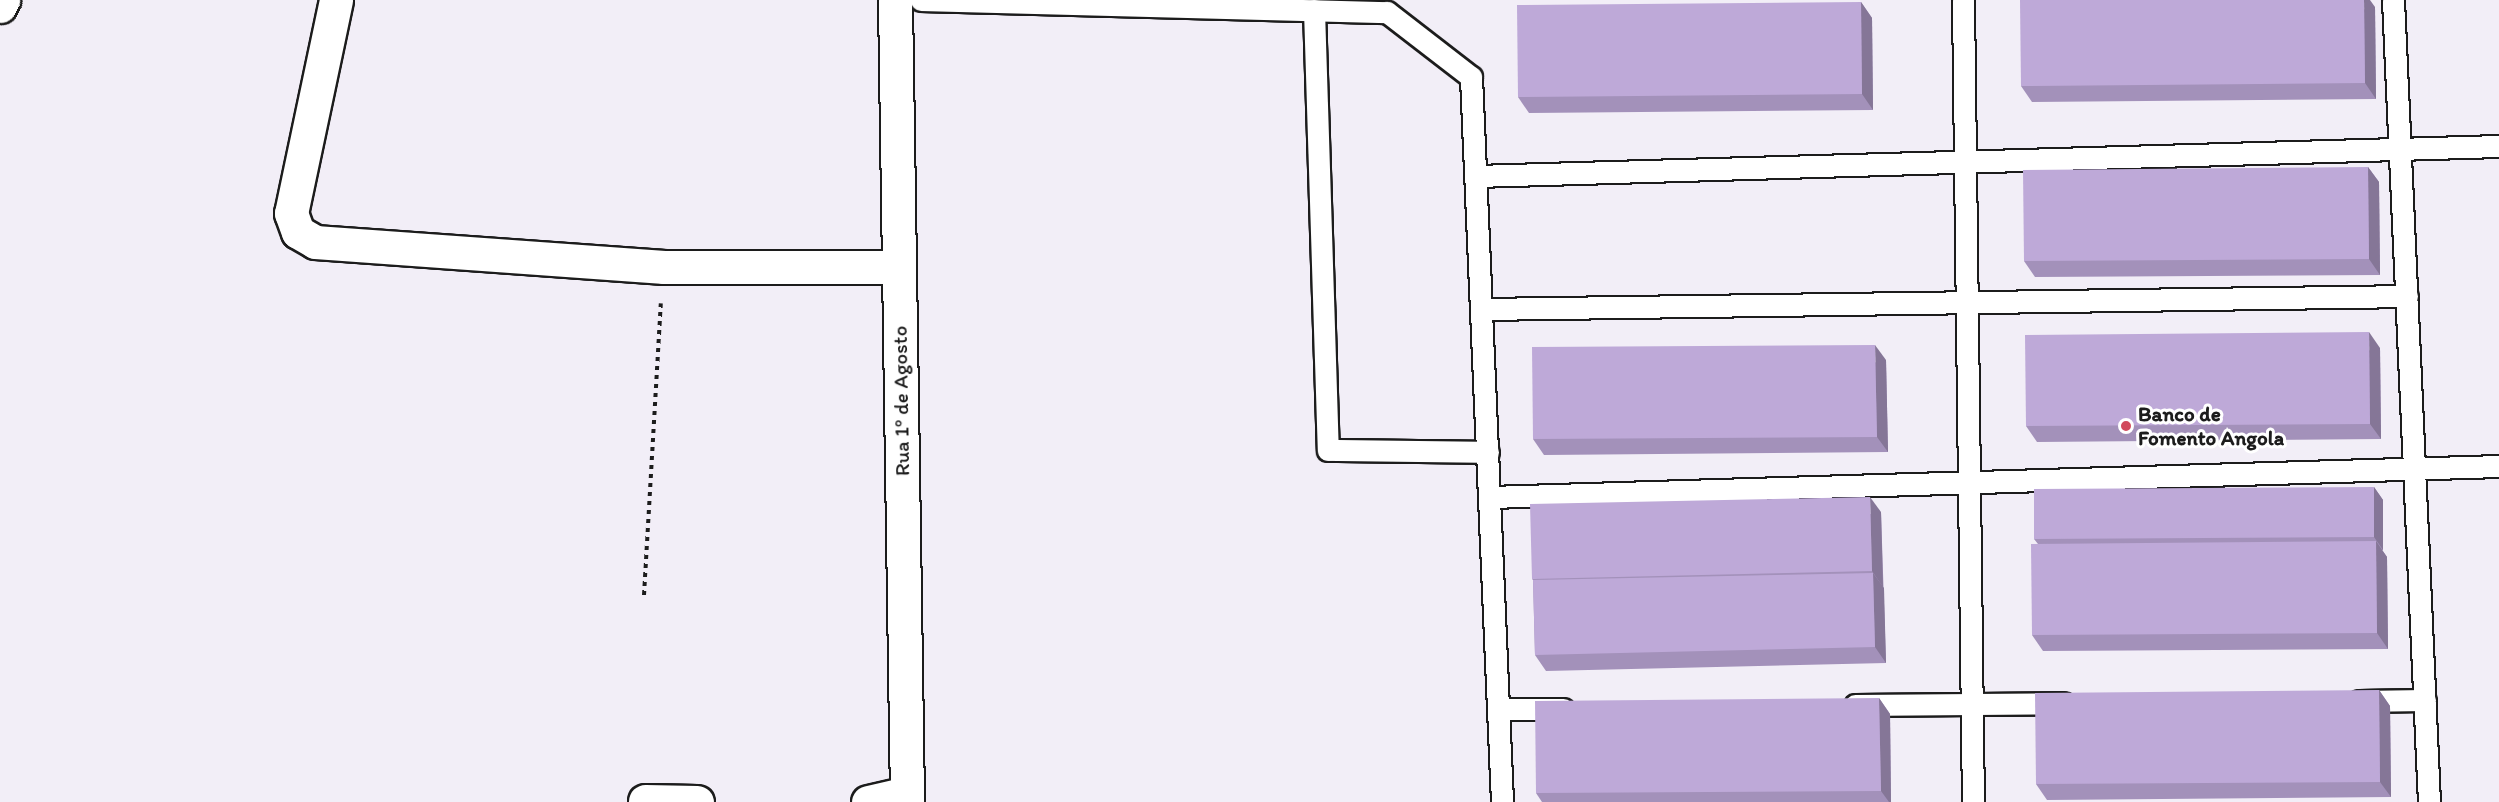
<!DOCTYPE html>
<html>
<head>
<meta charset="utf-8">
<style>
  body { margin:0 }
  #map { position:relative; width:2499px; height:802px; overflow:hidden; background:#f2eef7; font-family:Itim,sans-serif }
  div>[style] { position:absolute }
  .path>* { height:4px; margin-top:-2px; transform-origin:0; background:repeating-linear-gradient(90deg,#1c1c1c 0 4.5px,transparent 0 9px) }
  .roads { filter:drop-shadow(2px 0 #1c1c1c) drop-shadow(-2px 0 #1c1c1c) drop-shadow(0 2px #1c1c1c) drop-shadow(0 -2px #1c1c1c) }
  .service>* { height:21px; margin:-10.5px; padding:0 10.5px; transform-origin:10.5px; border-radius:10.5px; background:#fff }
  .minor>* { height:33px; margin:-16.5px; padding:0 16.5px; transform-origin:16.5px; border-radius:16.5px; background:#fff }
  .secondary>* { height:33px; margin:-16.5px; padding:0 16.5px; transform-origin:16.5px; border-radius:16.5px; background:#fff }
  .wall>* { inset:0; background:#a391ba }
  .shaded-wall>* { inset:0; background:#857697 }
  .building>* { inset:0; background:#bea9d8 }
  .dots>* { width:16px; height:16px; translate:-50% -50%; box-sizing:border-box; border:3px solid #fff; border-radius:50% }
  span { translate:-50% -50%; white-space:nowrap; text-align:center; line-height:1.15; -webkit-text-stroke:6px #fff; paint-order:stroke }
  .street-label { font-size:21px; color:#1c1c1c }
  .poi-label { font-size:21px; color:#1c1c1c; font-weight:700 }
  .left { translate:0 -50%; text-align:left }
</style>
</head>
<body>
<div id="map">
  <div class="path">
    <div style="left:644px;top:595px;width:292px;rotate:-86.7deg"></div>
  </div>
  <div class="roads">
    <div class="service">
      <div style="left:921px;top:0;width:466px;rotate:1.5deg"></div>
      <div style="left:1387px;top:12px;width:106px;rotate:37.7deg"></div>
      <div style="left:1471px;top:77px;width:726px;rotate:87.55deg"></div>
      <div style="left:1963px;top:0;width:802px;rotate:89.29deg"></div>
      <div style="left:2393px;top:0;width:803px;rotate:87.43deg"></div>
      <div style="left:1314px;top:10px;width:440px;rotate:88.2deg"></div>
      <div style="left:1328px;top:450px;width:160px;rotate:0.7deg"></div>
      <div style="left:1476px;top:176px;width:1023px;rotate:-1.68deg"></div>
      <div style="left:1481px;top:309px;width:926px;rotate:-0.8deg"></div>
      <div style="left:1490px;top:497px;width:1009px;rotate:-1.76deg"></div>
      <div style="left:2359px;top:701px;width:66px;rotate:-0.9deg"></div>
      <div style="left:1855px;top:705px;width:209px;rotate:-0.5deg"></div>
      <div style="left:1498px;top:709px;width:65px"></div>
    </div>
    <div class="minor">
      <div style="left:336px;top:0;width:218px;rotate:101.9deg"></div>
      <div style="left:291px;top:213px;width:20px;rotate:70deg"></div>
      <div style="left:298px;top:232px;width:20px;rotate:30deg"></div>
      <div style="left:315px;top:242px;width:350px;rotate:4.1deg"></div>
      <div style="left:664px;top:267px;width:235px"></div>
      <div style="left:0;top:6px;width:7px;rotate:-63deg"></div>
      <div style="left:645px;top:801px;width:52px;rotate:1.1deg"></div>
      <div style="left:868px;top:802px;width:40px;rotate:-13deg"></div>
    </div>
    <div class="secondary">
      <div style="left:895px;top:0;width:802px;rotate:89.14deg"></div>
    </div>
  </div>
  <div class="wall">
    <div style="clip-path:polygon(1861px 2px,1872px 18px,1873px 110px,1529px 113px,1518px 97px)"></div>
    <div style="clip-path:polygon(2375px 7px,2376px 99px,2032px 102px,2021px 86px)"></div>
    <div style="clip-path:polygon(2368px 167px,2379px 182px,2380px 275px,2035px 277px,2024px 261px)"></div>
    <div style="clip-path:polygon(2380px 348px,2381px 439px,2037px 442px,2026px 426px)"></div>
    <div style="clip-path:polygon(1886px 360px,1888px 452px,1544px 455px,1533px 439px)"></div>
    <div style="clip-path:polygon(2374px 487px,2383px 500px,2383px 550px,2382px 550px,2387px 557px,2388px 649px,2043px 651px,2032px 635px,2038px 544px,2034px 539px)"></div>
    <div style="clip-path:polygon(1881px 512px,1886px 663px,1546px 671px,1535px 655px,1533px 580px,1532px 579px)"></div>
    <div style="clip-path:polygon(2379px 690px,2390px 706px,2391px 797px,2047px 800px,2036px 784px)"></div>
    <div style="clip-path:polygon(1879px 698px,1890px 714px,1891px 802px,1542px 802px,1536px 793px)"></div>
  </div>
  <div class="shaded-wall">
    <div style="clip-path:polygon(2364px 0,2370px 0,2375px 7px,2376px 99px,2365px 83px)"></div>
    <div style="clip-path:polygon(1861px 2px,1872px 18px,1873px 110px,1862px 94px)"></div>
    <div style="clip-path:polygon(2368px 167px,2379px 182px,2380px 275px,2369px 259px)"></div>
    <div style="clip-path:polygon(2369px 332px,2380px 348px,2381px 439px,2370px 424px)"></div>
    <div style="clip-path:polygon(1875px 345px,1886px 360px,1888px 452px,1877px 437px)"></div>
    <div style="clip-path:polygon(2374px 487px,2383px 500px,2383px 550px,2374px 537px)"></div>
    <div style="clip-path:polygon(1870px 497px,1881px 512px,1883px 587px,1872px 571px)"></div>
    <div style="clip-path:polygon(2376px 541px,2387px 557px,2388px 649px,2377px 633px)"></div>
    <div style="clip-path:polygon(1873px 573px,1884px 588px,1886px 663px,1875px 647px)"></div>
    <div style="clip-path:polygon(2379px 690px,2390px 706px,2391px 797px,2380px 782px)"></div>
    <div style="clip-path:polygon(1879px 698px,1890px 714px,1891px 802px,1889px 802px,1881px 791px)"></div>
  </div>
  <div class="building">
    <div style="clip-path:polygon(2020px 0,2364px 0,2365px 83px,2021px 86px)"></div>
    <div style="clip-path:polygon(1861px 2px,1862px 94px,1518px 97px,1517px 5px)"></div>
    <div style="clip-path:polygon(2368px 167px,2369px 259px,2024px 261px,2023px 170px)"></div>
    <div style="clip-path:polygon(2369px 332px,2370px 424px,2026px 426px,2025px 335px)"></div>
    <div style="clip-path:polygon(1875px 345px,1877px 437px,1533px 439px,1532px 347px)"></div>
    <div style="clip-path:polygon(2374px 487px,2374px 537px,2034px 539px,2034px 489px)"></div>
    <div style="clip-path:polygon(1870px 497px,1872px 571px,1532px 579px,1530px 504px)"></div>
    <div style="clip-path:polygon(2376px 541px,2377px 633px,2032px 635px,2031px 544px)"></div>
    <div style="clip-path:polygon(1873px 573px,1875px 647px,1535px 655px,1533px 580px)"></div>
    <div style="clip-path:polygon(2379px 690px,2380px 782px,2036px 784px,2035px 693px)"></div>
    <div style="clip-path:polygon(1879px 698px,1881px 791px,1536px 793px,1535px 701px)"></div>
  </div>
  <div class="dots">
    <div style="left:2126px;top:426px;background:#d1495b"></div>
  </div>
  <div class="street-label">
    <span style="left:901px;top:401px;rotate:-91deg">Rua 1º de Agosto</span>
  </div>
  <div class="poi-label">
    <span class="left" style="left:2138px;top:426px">Banco de<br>Fomento Angola</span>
  </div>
</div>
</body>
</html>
